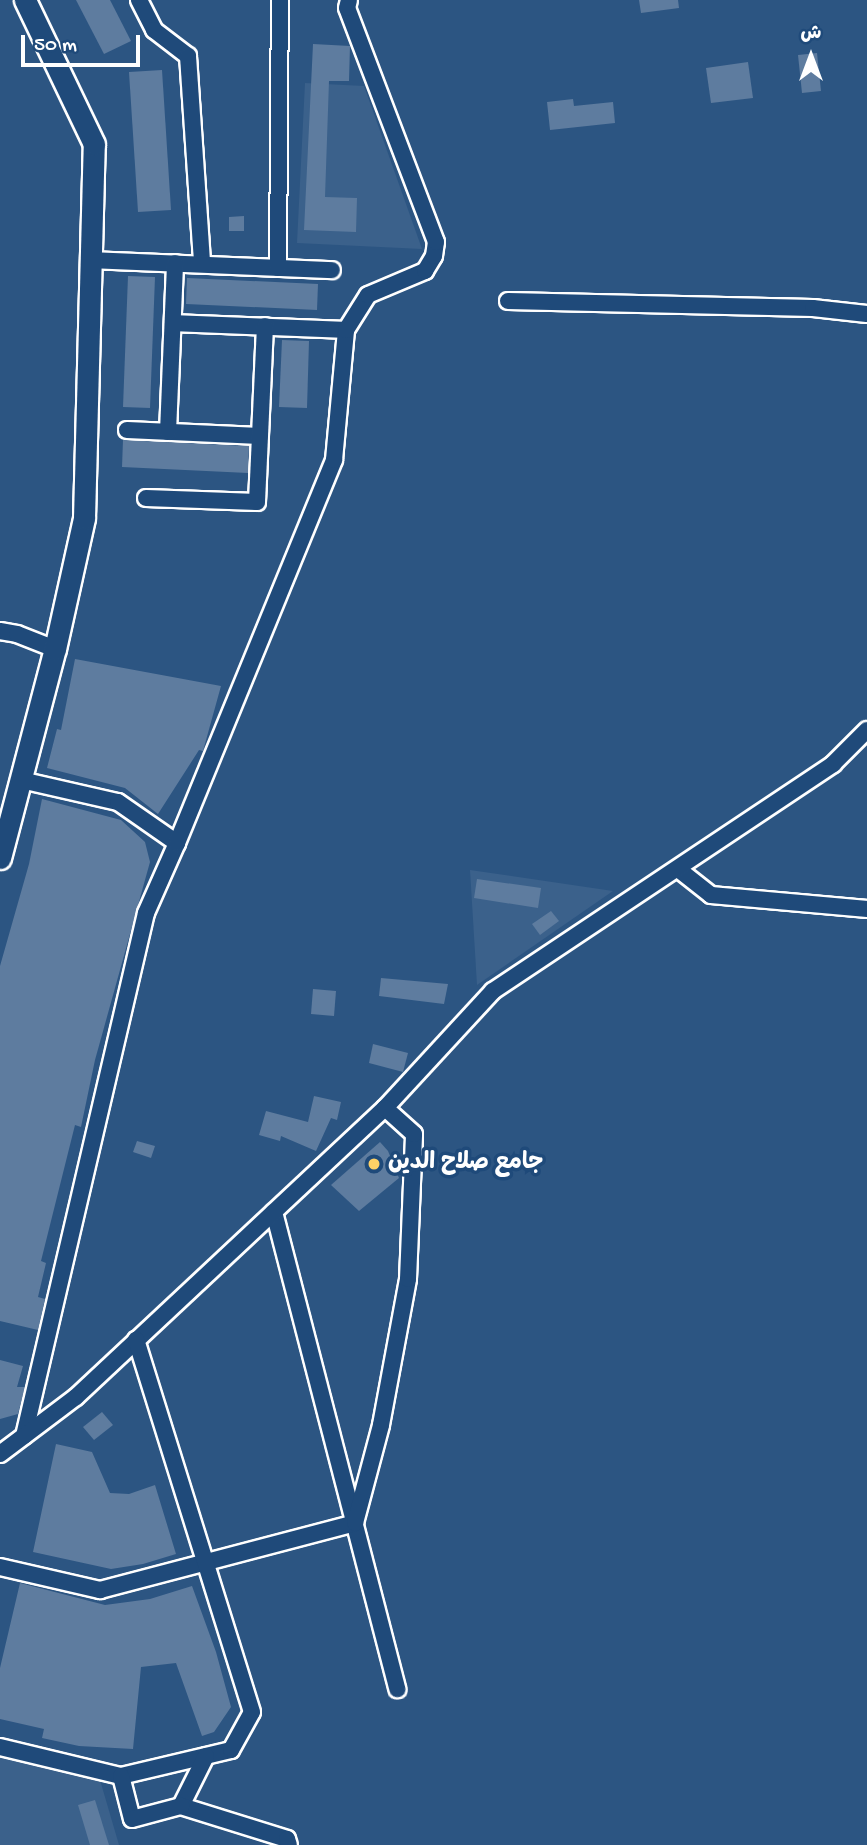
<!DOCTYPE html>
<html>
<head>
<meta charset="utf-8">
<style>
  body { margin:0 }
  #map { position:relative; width:867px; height:1845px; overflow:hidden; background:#2c5582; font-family:"Gochi Hand","Playpen Sans Arabic",sans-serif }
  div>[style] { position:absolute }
  .built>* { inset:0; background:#3b618b }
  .building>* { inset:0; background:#5e7c9f }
  .roads { filter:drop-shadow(2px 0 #fff) drop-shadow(-2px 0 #fff) drop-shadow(0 2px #fff) drop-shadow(0 -2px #fff) }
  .street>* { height:16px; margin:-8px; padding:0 8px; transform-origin:8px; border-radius:8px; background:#1f4a7a }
  .secondary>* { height:21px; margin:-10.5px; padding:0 10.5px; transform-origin:10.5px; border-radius:10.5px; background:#1f4a7a }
  .dots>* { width:19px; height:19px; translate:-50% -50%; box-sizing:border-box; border:4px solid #1f4a7a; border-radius:50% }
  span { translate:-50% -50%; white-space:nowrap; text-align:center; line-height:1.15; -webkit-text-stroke:7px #1f4a7a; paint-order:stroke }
  .poi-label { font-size:23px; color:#fff; font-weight:700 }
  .left { translate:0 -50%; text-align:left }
  .north { position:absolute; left:776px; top:21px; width:70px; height:70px; -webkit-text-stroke:5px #1f4a7a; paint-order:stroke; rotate:0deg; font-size:19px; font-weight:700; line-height:28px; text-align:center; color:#fff }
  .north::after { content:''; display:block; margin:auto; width:24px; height:32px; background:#fff; clip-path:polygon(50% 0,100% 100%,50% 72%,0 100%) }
  .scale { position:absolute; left:21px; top:35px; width:119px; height:32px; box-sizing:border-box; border:4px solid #fff; border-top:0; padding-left:9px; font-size:21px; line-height:24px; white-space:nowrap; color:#fff; -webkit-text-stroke:5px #1f4a7a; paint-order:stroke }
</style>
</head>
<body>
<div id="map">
  <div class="built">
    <div style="clip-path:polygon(305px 83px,364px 86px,422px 249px,297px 243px)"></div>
    <div style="clip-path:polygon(470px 870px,613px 891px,477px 985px)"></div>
    <div style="clip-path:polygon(0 1757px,100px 1780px,119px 1845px,0 1845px)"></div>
  </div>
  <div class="building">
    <div style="clip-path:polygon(76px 0,110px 0,131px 41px,104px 54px)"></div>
    <div style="clip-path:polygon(639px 0,678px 0,679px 8px,641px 13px)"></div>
    <div style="clip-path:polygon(313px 44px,350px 46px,349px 81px,329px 81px,325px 197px,357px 198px,356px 232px,304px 230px)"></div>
    <div style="clip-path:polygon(817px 53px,821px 91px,802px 93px,798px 55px)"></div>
    <div style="clip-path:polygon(748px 62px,753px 98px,711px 103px,706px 68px)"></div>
    <div style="clip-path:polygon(162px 70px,171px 210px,138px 212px,129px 72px)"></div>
    <div style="clip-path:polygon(573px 99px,574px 106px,613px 102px,615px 123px,550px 130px,547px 102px)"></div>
    <div style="clip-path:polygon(244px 216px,244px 231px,229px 231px,229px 217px)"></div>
    <div style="clip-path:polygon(128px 276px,155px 277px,150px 408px,123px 407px)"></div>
    <div style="clip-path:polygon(187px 278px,318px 284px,317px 310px,186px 304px)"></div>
    <div style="clip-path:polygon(282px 340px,309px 341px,307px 408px,279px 407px)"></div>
    <div style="clip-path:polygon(123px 440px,249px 446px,248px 473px,122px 467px)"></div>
    <div style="clip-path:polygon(75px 659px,221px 686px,203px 751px,199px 750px,158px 814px,125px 788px,47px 768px,57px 729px,61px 730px)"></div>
    <div style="clip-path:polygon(42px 799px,121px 820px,145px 842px,150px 862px,95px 1060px,81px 1127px,75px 1125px,41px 1261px,46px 1263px,38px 1297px,45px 1299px,38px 1330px,0 1321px,0 966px,29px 864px)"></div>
    <div style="clip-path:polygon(477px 879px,541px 888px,538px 908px,474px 898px)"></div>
    <div style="clip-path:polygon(551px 911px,559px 921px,540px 935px,532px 924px)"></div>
    <div style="clip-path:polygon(381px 978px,448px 984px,444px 1004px,379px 996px)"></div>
    <div style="clip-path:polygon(313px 989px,336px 991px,334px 1016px,311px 1014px)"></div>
    <div style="clip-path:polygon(373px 1044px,408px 1053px,403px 1072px,369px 1063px)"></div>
    <div style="clip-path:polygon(314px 1096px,341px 1102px,337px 1120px,331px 1118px,316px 1151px,281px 1136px,280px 1141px,259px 1135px,266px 1111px,308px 1122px)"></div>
    <div style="clip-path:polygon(137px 1141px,155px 1146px,151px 1158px,133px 1152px)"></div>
    <div style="clip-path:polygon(380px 1142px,388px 1151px,399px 1178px,359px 1211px,331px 1185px)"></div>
    <div style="clip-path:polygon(0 1360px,23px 1366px,17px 1387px,25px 1387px,18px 1414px,0 1419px)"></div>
    <div style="clip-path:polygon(102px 1412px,113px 1425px,94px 1440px,83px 1427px)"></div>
    <div style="clip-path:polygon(56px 1444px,92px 1452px,110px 1493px,129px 1494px,155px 1485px,176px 1554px,143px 1564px,111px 1569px,33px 1552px)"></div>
    <div style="clip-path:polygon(20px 1583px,105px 1605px,150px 1599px,192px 1586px,216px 1652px,231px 1707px,214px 1732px,202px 1736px,176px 1663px,141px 1667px,133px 1749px,79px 1746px,42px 1738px,44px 1729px,0 1719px,0 1668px)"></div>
    <div style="clip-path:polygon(95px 1800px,109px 1845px,90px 1845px,78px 1805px)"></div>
  </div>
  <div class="roads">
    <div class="street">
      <div style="left:139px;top:0;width:34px;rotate:63deg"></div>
      <div style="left:154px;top:30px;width:43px;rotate:37.4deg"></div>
      <div style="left:188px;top:56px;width:208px;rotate:86.1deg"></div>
      <div style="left:91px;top:260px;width:241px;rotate:2.4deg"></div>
      <div style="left:278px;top:268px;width:268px;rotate:-89.6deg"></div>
      <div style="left:508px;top:301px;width:305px;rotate:1.3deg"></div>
      <div style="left:813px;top:308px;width:54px;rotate:6.3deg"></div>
      <div style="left:173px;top:323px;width:173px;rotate:2.3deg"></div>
      <div style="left:127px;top:430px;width:133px;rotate:2.6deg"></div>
      <div style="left:168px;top:432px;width:169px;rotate:-87.6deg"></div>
      <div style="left:146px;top:498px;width:111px;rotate:2.1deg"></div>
      <div style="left:257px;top:502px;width:176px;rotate:-87.4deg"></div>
      <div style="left:0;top:631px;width:17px;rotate:10deg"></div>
      <div style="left:17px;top:634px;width:41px;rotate:21.5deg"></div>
      <div style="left:21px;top:780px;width:99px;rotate:12.8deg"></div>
      <div style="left:118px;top:802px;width:72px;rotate:34.8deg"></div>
      <div style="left:177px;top:843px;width:77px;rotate:113.9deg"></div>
      <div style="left:146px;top:913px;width:537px;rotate:103.13deg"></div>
      <div style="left:177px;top:843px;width:414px;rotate:-67.7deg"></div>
      <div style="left:334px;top:460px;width:131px;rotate:-84.7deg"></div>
      <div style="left:346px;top:330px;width:41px;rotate:-57.8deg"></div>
      <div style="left:368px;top:295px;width:62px;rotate:-22.8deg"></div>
      <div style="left:425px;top:271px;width:17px;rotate:-59deg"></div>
      <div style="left:434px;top:256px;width:14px;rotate:-82deg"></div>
      <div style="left:436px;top:242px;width:250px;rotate:-110.8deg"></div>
      <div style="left:347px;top:8px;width:8px;rotate:-76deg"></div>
      <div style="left:678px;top:869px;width:42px;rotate:38.2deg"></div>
      <div style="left:711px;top:895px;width:157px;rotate:5.1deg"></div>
      <div style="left:274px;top:1212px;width:493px;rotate:75.5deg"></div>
      <div style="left:0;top:1454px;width:95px;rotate:-36.9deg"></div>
      <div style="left:76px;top:1397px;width:423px;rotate:-43.1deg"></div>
      <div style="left:385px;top:1108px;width:159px;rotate:-47.3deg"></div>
      <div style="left:493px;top:991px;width:409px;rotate:-33.7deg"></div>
      <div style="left:833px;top:764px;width:48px;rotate:-45deg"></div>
      <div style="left:0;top:1567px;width:103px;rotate:13deg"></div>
      <div style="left:100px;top:1590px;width:264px;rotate:-14.7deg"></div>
      <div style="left:355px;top:1523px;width:101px;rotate:-75.1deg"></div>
      <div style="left:381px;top:1425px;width:148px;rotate:-79.5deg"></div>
      <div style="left:408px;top:1279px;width:145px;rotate:-87.6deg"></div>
      <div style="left:414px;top:1134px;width:39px;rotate:-138deg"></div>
      <div style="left:0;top:1747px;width:124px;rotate:13.5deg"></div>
      <div style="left:121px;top:1776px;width:113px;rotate:-13.3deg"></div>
      <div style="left:231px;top:1750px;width:43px;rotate:-61.1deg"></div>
      <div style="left:252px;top:1712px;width:390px;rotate:-107.3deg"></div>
      <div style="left:206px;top:1756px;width:56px;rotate:116.6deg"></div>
      <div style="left:181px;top:1806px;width:111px;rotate:17.3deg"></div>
      <div style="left:287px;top:1839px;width:6px;rotate:72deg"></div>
      <div style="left:121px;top:1776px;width:44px;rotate:75.7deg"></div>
      <div style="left:132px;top:1819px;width:51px;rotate:-14.9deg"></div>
    </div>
    <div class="secondary">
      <div style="left:0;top:858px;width:216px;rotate:-75.3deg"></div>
      <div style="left:55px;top:649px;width:134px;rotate:-77.5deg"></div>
      <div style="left:84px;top:518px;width:374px;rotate:-88.5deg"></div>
      <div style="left:94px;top:144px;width:160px;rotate:-115.6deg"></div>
    </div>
  </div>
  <div class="dots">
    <div style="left:374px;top:1164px;background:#ffd166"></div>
  </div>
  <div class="poi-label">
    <span class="left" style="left:388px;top:1164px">جامع صلاح الدين</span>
  </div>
  <div class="north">ش</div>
  <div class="scale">50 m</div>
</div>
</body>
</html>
